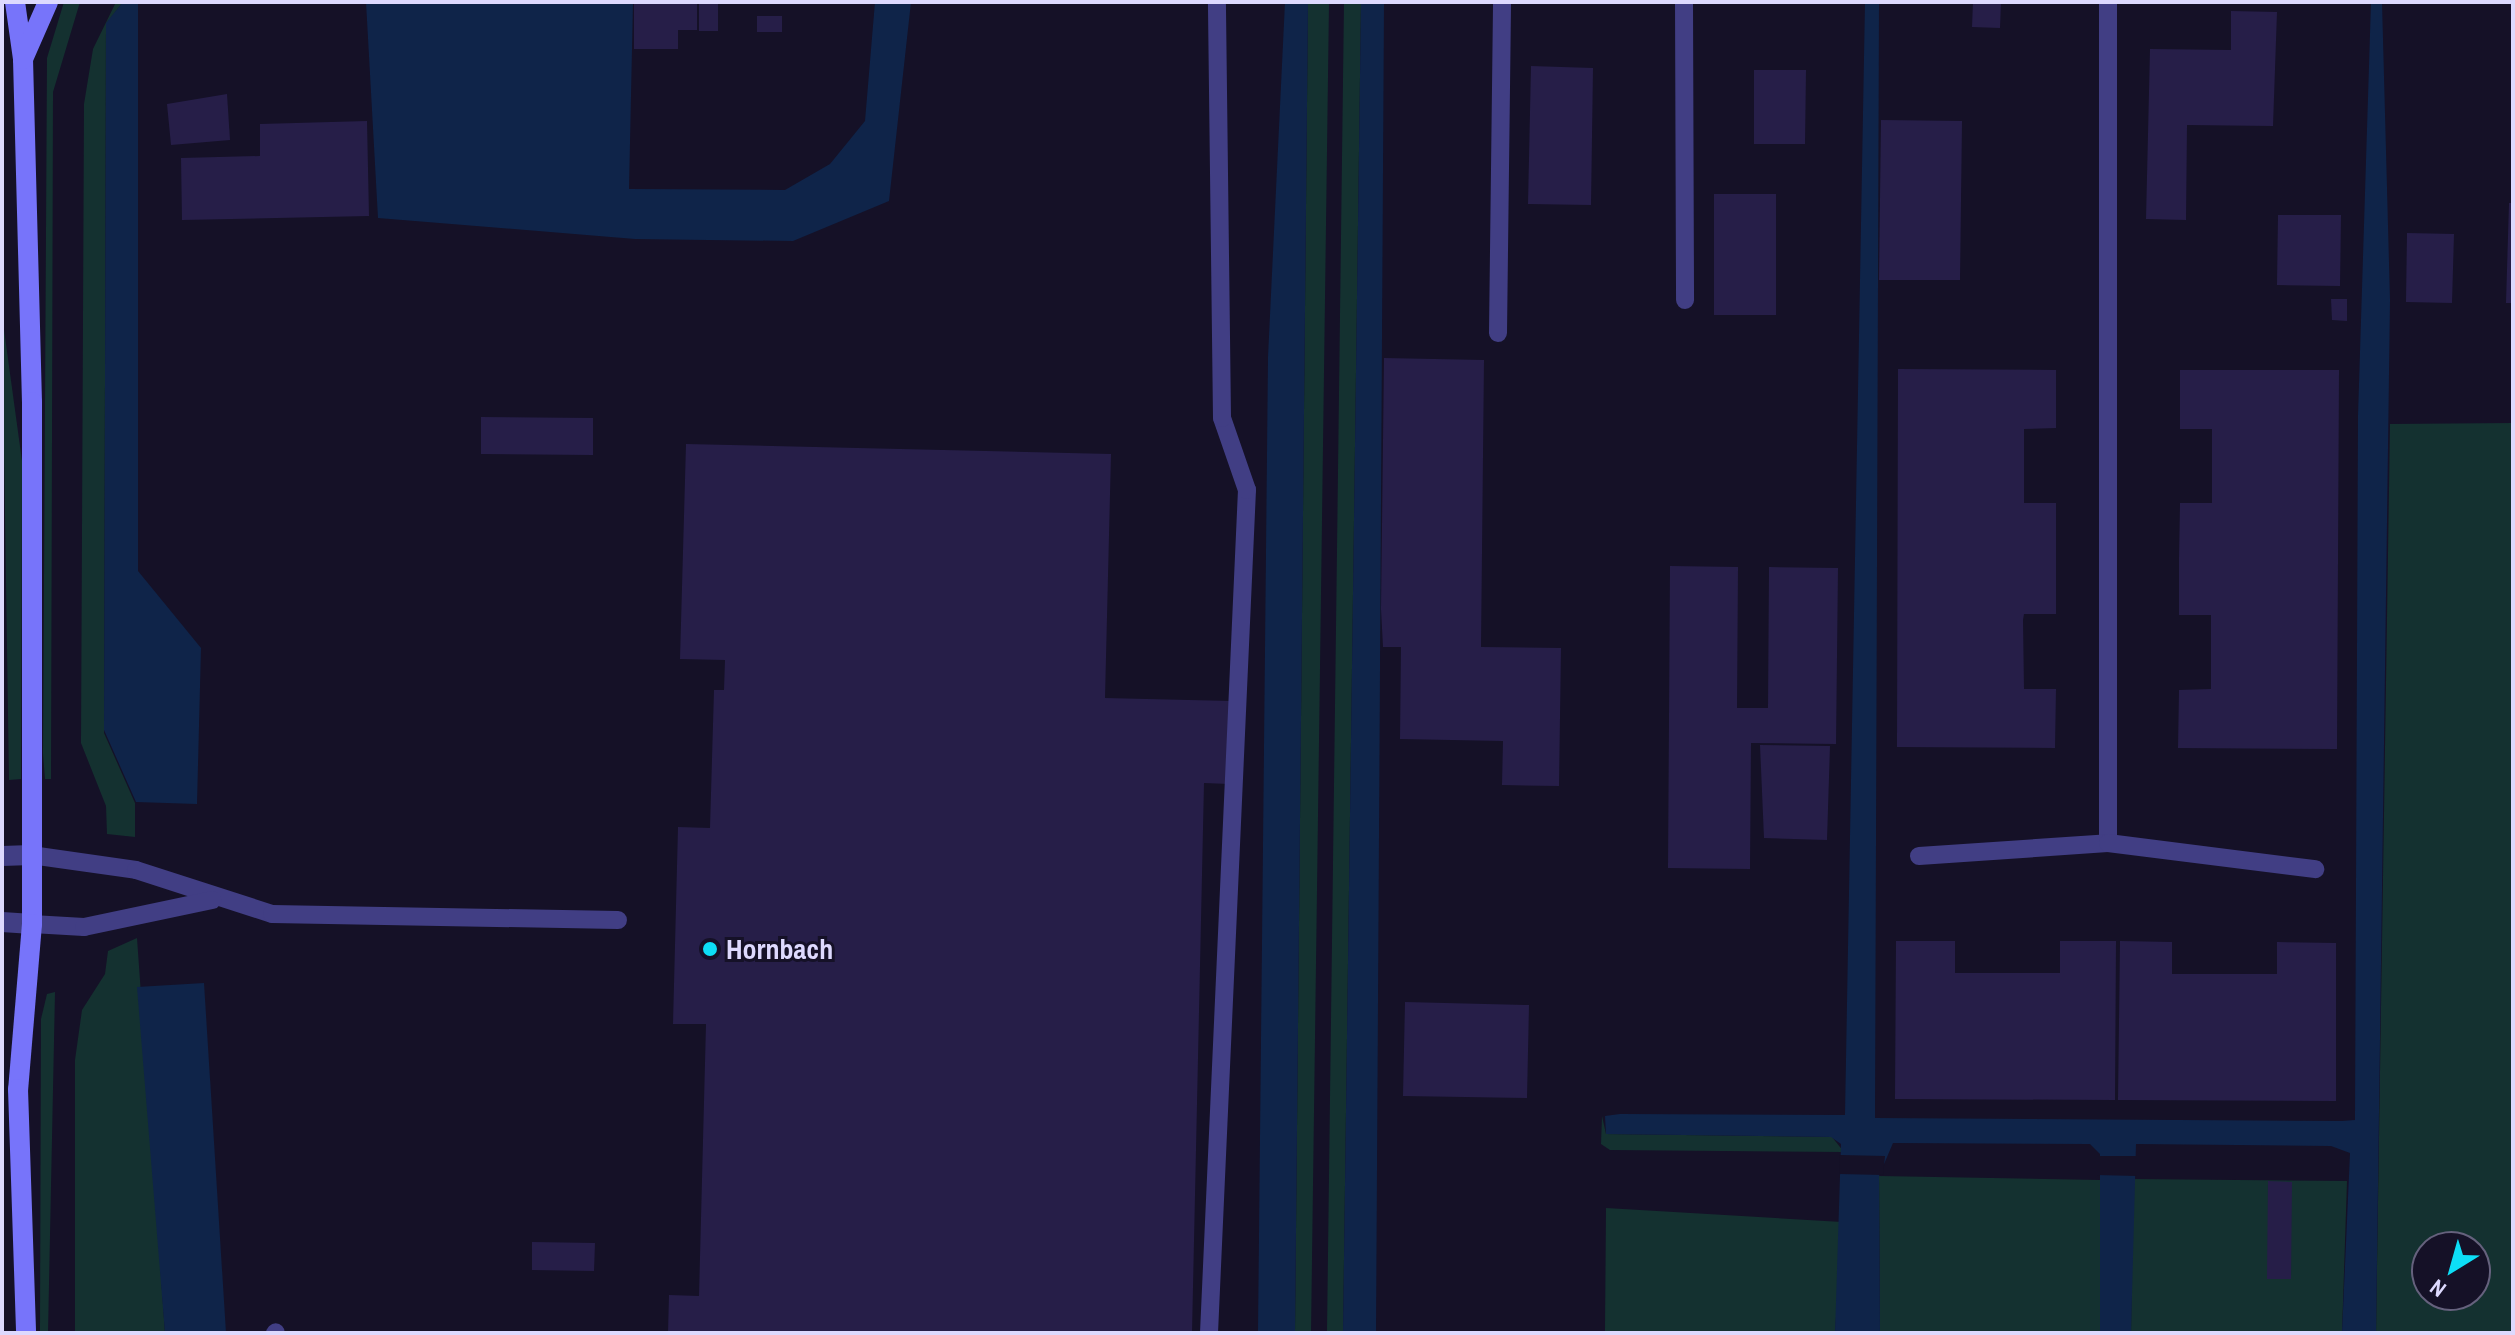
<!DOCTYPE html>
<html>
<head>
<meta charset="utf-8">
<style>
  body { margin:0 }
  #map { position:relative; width:2515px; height:1335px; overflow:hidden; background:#151127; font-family:"Archivo Narrow",sans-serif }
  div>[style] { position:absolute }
  .green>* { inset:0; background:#143130 }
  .water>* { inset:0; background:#0f2449 }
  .pier>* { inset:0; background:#151127 }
  .building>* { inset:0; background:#261e48 }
  .service>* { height:18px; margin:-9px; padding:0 9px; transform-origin:9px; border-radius:9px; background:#413e84 }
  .minor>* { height:20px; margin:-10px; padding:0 10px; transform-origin:10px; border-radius:10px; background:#413e84 }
  .secondary>* { height:20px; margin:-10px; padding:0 10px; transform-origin:10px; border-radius:10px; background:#7774fa }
  .dots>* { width:22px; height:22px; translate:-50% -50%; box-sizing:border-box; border:4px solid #151127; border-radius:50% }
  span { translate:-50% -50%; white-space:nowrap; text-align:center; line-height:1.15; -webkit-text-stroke:6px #151127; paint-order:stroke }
  .poi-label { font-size:28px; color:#ddd9fe; font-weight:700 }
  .left { translate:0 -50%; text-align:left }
  .frame { position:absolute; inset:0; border:4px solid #ddd9fe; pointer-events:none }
  .north { position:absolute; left:2411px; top:1231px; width:80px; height:80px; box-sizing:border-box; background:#151127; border:2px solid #65617d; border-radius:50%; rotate:217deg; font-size:22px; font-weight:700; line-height:32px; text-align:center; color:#ddd9fe }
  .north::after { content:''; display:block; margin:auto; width:28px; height:36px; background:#0ddef6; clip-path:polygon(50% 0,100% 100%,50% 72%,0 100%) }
</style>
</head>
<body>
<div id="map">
  <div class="green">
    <div style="clip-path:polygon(64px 2px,80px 2px,53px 92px,51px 779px,45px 779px,43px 754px,47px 58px)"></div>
    <div style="clip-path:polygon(116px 2px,123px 2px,106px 24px,104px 733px,135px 803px,135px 837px,107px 834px,106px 806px,81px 743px,84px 104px,93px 49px)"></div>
    <div style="clip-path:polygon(1308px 2px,1329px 2px,1311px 1333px,1295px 1333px)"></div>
    <div style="clip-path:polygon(1344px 2px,1361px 2px,1343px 1333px,1327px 1333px)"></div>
    <div style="clip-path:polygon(2px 315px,22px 461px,21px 779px,9px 780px)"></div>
    <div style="clip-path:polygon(evenodd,2513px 423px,2513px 1333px,2376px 1333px,2390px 424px,2513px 423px,2427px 1247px,2475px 1247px,2475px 1295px,2427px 1295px,2427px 1247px)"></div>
    <div style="clip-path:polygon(137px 938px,165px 1333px,75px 1333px,75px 1060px,82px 1010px,105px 974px,108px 951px)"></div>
    <div style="clip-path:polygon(55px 992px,48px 1333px,40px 1333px,41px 1019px,47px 994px)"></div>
    <div style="clip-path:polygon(1602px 1116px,1606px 1134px,1832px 1137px,1844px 1152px,1610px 1150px,1601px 1144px)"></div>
    <div style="clip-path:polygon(1879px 1176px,2100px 1180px,2100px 1333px,1880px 1333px)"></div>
    <div style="clip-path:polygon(2133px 1179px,2347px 1181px,2342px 1333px,2131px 1333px)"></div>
    <div style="clip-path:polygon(1606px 1208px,1842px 1222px,1835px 1333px,1605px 1333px)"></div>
  </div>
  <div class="water">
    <div style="clip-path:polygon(123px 2px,172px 2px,138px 4px,138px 571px,201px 648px,197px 804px,136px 802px,104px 730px,106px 23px)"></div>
    <div style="clip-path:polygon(366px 2px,633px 2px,629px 189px,785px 190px,830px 164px,865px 121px,875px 2px,911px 2px,889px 201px,793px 241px,635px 239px,378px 218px)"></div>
    <div style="clip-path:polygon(1285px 2px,1308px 2px,1295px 1333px,1258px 1333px,1268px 357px)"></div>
    <div style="clip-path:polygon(1361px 2px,1384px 2px,1376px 1333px,1343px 1333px)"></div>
    <div style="clip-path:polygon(1865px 2px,1879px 2px,1875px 1118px,2342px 1121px,2355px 1120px,2358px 416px,2371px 2px,2382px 2px,2390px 300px,2376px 1333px,2342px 1333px,2350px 1153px,2331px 1146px,2136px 1144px,2131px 1333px,2100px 1333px,2100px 1154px,2090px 1144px,1893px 1143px,1879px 1176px,1880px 1333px,1835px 1333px,1841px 1144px,1831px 1137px,1606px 1134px,1605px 1116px,1620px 1114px,1845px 1115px)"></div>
    <div style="clip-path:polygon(204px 983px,226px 1333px,165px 1333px,137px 987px)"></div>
  </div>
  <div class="pier">
    <div style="clip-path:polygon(1840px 1155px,1885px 1156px,1883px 1175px,1839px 1174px)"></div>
    <div style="clip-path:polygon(2096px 1156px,2137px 1156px,2137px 1176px,2096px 1175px)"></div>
  </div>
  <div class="building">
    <div style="clip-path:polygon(634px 2px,697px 2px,697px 30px,678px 30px,678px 49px,634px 49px)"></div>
    <div style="clip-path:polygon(699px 2px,718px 2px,718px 31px,699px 31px)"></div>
    <div style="clip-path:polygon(1973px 2px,2001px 2px,2000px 28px,1972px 27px)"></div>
    <div style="clip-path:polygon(2231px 11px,2277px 12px,2273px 126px,2187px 125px,2186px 220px,2146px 219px,2150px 49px,2231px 50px)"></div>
    <div style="clip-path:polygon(757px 16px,782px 16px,782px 32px,757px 32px)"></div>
    <div style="clip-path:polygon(1531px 66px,1593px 68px,1591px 205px,1528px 204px)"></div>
    <div style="clip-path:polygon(1754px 70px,1806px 70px,1805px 144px,1754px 144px)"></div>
    <div style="clip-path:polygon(227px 94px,230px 140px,171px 145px,167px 104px)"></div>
    <div style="clip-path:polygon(1881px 120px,1962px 121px,1960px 280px,1879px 280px)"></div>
    <div style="clip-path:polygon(367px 121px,369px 216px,182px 220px,181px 158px,260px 156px,260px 124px)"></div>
    <div style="clip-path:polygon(1714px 194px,1776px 194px,1776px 315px,1714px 315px)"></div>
    <div style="clip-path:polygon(2509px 203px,2513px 203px,2513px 303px,2506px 303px)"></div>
    <div style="clip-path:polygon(2278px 215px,2341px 215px,2340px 286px,2277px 285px)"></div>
    <div style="clip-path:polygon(2407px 233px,2454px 234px,2452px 303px,2406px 302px)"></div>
    <div style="clip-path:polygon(2331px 299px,2347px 299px,2347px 321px,2332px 320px)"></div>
    <div style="clip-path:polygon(1384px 358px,1484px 360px,1481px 647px,1561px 648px,1559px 786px,1502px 785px,1503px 741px,1400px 739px,1401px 647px,1383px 647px,1381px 609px)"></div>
    <div style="clip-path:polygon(1898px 369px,2056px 370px,2056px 428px,2024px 429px,2024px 503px,2056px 503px,2056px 614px,2024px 614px,2023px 620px,2024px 689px,2056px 689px,2055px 748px,1897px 747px)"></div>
    <div style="clip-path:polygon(2180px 370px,2339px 370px,2337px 749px,2178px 748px,2179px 690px,2211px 689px,2211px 615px,2179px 615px,2179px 559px,2180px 503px,2212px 503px,2212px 429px,2180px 429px)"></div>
    <div style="clip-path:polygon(481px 417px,593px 418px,593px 455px,481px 454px)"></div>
    <div style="clip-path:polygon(686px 444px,1111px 454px,1105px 698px,1231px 701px,1229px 784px,1204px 783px,1192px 1333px,668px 1333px,669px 1295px,699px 1296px,706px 1024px,673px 1024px,678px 827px,710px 828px,714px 690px,724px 690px,725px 660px,680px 659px)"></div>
    <div style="clip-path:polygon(1670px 566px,1738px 567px,1737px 708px,1768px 708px,1769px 567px,1838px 568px,1836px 744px,1751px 743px,1750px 869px,1668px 868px)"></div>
    <div style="clip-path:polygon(1760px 745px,1830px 746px,1827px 840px,1764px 838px)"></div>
    <div style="clip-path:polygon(1896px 941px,1955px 941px,1955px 973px,2060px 973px,2060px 941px,2116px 941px,2115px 1100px,1895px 1099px)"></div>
    <div style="clip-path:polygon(2120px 941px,2172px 942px,2172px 974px,2277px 974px,2277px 942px,2336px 943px,2336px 1101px,2118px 1100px)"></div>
    <div style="clip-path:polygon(1405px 1002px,1529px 1005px,1527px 1098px,1403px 1096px)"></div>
    <div style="clip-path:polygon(2268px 1181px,2292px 1182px,2291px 1279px,2267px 1279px)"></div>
    <div style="clip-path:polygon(532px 1242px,595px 1243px,594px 1271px,532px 1270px)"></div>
  </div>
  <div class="service">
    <div style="left:1684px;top:2px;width:298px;rotate:89.8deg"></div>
    <div style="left:2108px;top:2px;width:841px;rotate:90deg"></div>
    <div style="left:1498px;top:333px;width:331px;rotate:-89.3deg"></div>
    <div style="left:31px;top:855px;width:106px;rotate:8.1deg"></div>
    <div style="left:136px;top:870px;width:143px;rotate:17.9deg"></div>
    <div style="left:272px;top:914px;width:346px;rotate:1deg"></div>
    <div style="left:1919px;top:856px;width:189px;rotate:-3.9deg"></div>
    <div style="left:2108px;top:843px;width:209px;rotate:7.2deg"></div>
    <div style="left:32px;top:924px;width:52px;rotate:3.3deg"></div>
    <div style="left:84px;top:927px;width:131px;rotate:-11.9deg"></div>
    <div style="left:275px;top:1333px;width:1px;rotate:-45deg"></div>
    <div style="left:1209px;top:1333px;width:844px;rotate:-87.42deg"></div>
    <div style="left:1247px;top:490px;width:76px;rotate:-109.1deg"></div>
    <div style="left:1222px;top:418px;width:416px;rotate:-90.7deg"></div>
  </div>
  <div class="minor">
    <div style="left:2px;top:856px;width:29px;rotate:-2deg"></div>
    <div style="left:2px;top:922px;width:30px;rotate:4deg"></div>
  </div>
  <div class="secondary">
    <div style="left:15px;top:2px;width:58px;rotate:82deg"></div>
    <div style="left:23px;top:59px;width:343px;rotate:88.5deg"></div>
    <div style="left:32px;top:402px;width:522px;rotate:90deg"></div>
    <div style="left:32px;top:924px;width:166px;rotate:94.8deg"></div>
    <div style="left:18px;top:1089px;width:244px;rotate:88.1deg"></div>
    <div style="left:23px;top:59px;width:62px;rotate:-66.3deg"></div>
  </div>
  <div class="dots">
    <div style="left:710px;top:949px;background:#0ddef6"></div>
  </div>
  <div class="poi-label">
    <span class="left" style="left:726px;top:949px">Hornbach</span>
  </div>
  <div class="frame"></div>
  <div class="north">N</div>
</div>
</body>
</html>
